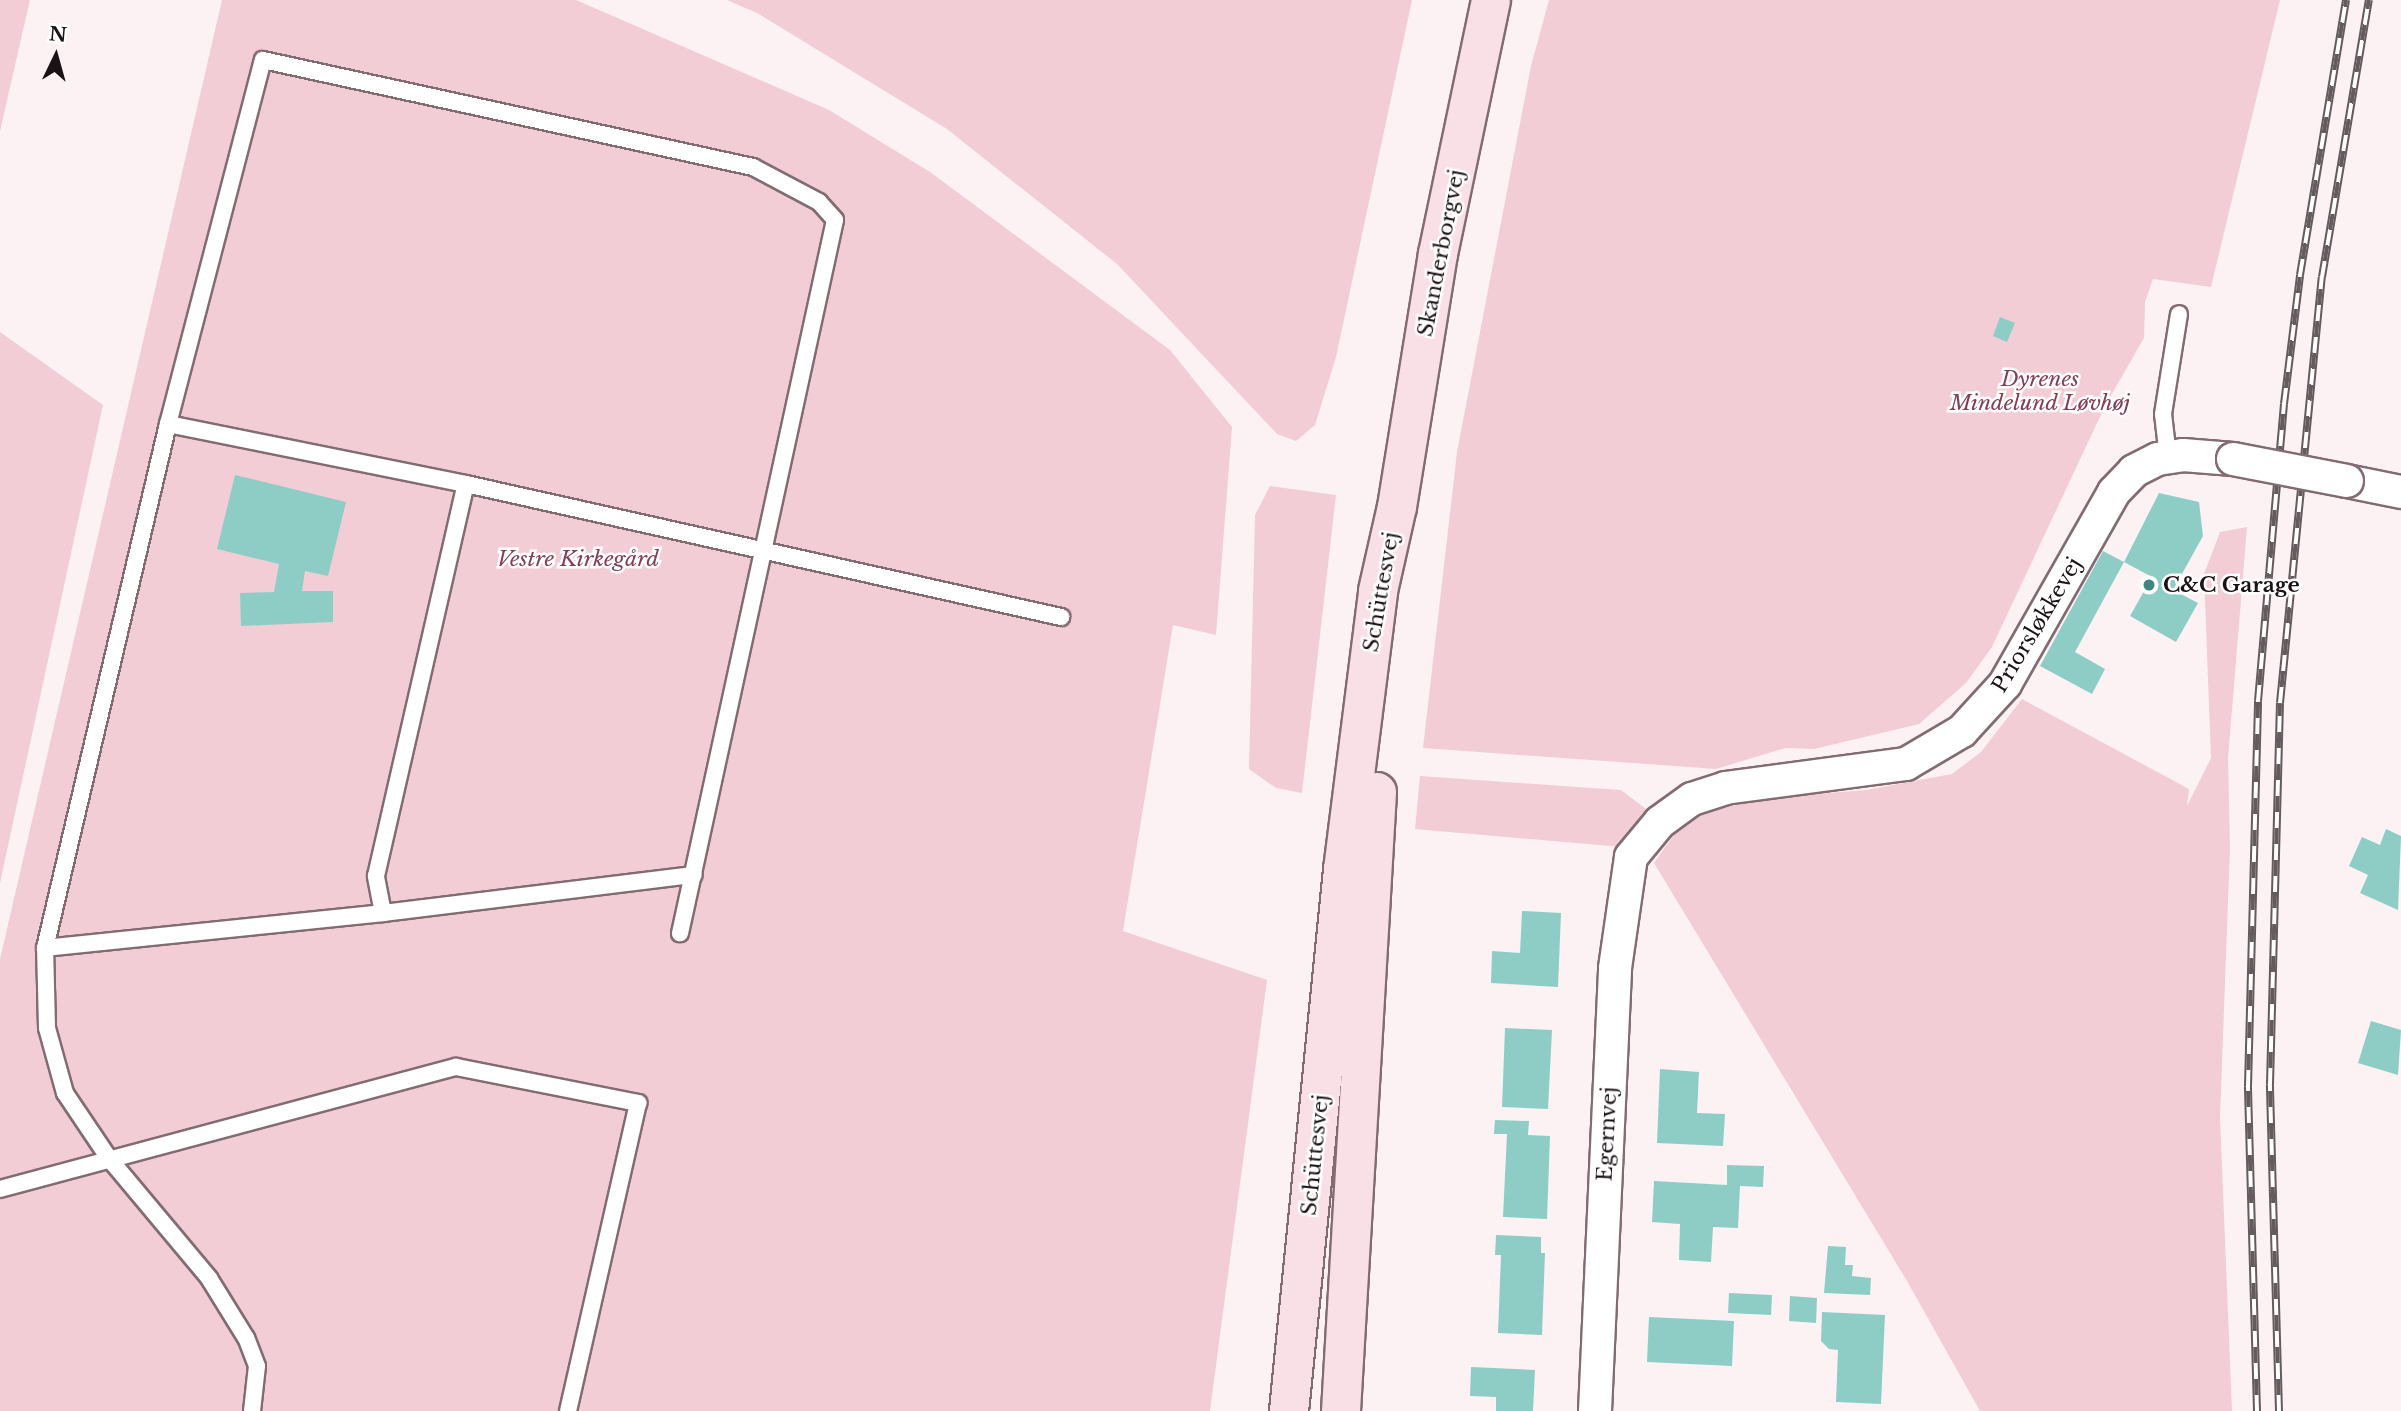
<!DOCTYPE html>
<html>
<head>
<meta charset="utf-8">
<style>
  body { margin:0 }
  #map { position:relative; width:2401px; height:1411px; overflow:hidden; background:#fcf2f4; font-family:"Libre Baskerville",serif }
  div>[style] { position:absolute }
  .green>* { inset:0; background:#f2cdd6 }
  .building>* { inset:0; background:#8ecdc5 }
  .roads { filter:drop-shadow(2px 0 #826c72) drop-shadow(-2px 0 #826c72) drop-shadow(0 2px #826c72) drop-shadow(0 -2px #826c72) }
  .service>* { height:16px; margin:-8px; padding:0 8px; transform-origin:8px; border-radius:8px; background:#fff }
  .minor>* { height:32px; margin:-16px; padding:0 16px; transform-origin:16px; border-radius:16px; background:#fff }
  .secondary>* { height:38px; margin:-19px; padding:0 19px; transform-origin:19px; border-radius:19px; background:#f9e0e7 }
  .rail>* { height:8px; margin-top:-4px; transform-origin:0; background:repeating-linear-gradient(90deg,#fff 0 16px,#645b5e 0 32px); box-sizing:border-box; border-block:2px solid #645b5e }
  .bridges { filter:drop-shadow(2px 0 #826c72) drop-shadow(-2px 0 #826c72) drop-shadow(0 2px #826c72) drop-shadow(0 -2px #826c72) }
  .minor-bridge>* { height:32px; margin:-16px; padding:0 16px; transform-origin:16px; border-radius:16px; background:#fff }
  .dots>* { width:19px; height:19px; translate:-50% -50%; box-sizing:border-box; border:4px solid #fff; border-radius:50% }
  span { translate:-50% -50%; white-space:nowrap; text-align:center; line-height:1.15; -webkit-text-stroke:5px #fff; paint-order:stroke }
  .street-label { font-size:21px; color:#1b1215 }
  .park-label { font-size:21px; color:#813e54; font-style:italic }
  .poi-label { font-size:21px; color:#1b1215; font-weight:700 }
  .left { translate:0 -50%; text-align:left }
  .north { position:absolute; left:21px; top:21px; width:70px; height:70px; -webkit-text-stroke:5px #fff; paint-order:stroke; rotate:5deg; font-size:19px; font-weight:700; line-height:28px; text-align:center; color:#1b1215 }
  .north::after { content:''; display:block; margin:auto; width:24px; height:32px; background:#1b1215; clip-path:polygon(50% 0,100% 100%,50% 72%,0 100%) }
</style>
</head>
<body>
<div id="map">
  <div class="green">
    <div style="clip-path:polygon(0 0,30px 0,0 131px)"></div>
    <div style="clip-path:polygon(222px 0,576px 0,829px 110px,930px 172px,1170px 350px,1232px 427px,1216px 635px,1173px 625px,1123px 931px,1267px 980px,1210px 1411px,0 1411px,0 959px)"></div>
    <div style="clip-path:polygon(727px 0,1412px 0,1336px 357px,1315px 425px,1296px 441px,1277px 434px,1117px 264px,947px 129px,757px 13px)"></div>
    <div style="clip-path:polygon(1549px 0,2280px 0,2211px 287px,2153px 279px,2145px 302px,2144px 338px,2105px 406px,1992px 647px,1966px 683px,1919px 724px,1814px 749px,1785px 748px,1716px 769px,1423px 748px,1457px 452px,1531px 66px)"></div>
    <div style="clip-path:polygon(0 332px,103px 405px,0 883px)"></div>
    <div style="clip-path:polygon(1270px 486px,1336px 495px,1302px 793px,1276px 788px,1249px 769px,1255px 515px)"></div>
    <div style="clip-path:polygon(2247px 527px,2228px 758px,2230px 848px,2220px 1117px,2232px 1411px,1980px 1411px,1907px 1281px,1654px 863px,1674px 835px,1706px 812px,1766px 798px,1866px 790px,1952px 774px,1981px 752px,2022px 699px,2189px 789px,2187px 806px,2211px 758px,2204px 574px,2220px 532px)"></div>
    <div style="clip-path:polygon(1420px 776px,1621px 790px,1646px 809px,1622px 847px,1415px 829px)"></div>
  </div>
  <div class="building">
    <div style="clip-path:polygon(2000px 317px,2015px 323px,2007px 342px,1993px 336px)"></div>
    <div style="clip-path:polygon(235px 475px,346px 502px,328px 576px,305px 571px,302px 591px,333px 591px,333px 622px,241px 626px,240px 593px,274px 592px,279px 564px,217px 549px)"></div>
    <div style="clip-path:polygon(2159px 493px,2199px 502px,2203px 536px,2173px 590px,2198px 603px,2176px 642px,2130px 616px,2152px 577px,2124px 562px)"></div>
    <div style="clip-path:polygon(2103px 551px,2124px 562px,2075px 652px,2105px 669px,2092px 694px,2040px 666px)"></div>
    <div style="clip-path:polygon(2386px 829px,2401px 836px,2398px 910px,2360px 893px,2368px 875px,2349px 866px,2362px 837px,2380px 845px)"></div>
    <div style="clip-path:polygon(1522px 911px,1561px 913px,1558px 987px,1491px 983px,1492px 951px,1520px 953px)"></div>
    <div style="clip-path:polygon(2371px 1021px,2401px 1030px,2398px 1075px,2358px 1063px)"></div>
    <div style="clip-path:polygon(1505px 1028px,1552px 1030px,1548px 1109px,1502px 1107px)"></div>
    <div style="clip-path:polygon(1660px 1069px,1699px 1072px,1697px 1113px,1725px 1114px,1723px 1146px,1657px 1143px)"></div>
    <div style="clip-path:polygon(1495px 1120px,1529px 1121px,1528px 1135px,1550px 1136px,1547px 1219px,1503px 1217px,1507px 1134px,1494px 1134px)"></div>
    <div style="clip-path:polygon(1727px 1165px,1764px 1166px,1763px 1187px,1740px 1186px,1738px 1228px,1713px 1227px,1711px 1262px,1679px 1260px,1680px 1224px,1652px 1222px,1654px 1181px,1727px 1185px)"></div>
    <div style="clip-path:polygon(1496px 1235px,1541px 1237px,1541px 1253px,1545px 1253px,1542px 1335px,1498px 1333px,1501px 1255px,1495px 1255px)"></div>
    <div style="clip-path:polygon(1828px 1246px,1846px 1247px,1845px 1265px,1853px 1265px,1852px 1276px,1871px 1278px,1870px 1295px,1824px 1293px)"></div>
    <div style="clip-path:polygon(1729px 1293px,1772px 1295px,1771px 1315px,1728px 1313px)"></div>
    <div style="clip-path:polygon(1790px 1296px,1817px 1298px,1816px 1323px,1789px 1321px)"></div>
    <div style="clip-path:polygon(1822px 1312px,1885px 1315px,1881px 1404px,1836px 1402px,1838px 1350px,1829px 1349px,1821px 1341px)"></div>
    <div style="clip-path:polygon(1649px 1317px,1734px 1321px,1732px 1366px,1647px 1362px)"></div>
    <div style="clip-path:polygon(1471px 1367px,1535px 1370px,1533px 1411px,1496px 1411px,1496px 1397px,1470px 1396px)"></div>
  </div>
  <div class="roads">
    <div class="service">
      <div style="left:168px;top:424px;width:304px;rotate:11.4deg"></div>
      <div style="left:466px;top:484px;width:610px;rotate:12.6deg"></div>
      <div style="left:2168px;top:457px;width:43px;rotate:-96.6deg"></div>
      <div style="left:2163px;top:414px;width:101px;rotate:-80.9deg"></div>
      <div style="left:383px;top:913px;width:38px;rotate:-101deg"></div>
      <div style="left:376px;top:876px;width:402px;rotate:-77.1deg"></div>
      <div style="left:45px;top:948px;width:340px;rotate:-5.9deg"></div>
      <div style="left:383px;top:913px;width:313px;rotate:-7deg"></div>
      <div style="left:0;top:1189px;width:472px;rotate:-15deg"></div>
      <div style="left:456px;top:1067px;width:186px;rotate:11.2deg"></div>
      <div style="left:638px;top:1103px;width:316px;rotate:102.8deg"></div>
      <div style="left:252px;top:1411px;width:45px;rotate:-83.7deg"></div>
      <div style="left:257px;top:1366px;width:30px;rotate:-111deg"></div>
      <div style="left:246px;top:1338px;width:70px;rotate:-121.7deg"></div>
      <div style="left:209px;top:1278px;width:158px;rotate:-129.9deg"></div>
      <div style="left:108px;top:1157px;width:77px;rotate:-123.9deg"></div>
      <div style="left:65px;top:1093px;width:67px;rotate:-105.5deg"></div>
      <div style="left:47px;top:1028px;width:80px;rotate:-91.4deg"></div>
      <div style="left:45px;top:948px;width:538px;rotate:-76.79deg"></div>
      <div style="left:168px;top:424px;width:376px;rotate:-75.4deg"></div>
      <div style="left:263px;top:60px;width:502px;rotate:12.32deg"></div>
      <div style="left:753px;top:167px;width:75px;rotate:27.9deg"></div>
      <div style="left:819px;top:202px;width:24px;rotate:48deg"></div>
      <div style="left:835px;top:220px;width:730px;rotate:102.26deg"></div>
    </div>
    <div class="minor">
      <div style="left:2347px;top:481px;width:55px;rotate:11.5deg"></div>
      <div style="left:1595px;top:1411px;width:443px;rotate:-87.4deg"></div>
      <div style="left:1615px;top:968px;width:112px;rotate:-81.8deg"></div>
      <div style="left:1631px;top:857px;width:45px;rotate:-50.4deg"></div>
      <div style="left:1660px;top:822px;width:39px;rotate:-36deg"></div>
      <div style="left:1692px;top:799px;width:35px;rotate:-18deg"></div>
      <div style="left:1725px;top:788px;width:183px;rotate:-7.6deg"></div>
      <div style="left:1906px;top:764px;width:65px;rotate:-30.5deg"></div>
      <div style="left:1962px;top:731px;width:64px;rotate:-47.5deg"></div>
      <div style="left:2005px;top:684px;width:221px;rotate:-60.4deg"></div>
      <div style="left:2114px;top:492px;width:29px;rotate:-46deg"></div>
      <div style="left:2134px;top:471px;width:27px;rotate:-27deg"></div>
      <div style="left:2158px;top:459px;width:25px;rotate:-9deg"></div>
      <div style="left:2183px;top:455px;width:50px;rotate:4.6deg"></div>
    </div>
    <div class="secondary">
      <div style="left:1289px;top:1411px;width:544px;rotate:-84.3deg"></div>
      <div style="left:1343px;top:870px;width:281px;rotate:-82.8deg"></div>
      <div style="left:1378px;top:591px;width:86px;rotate:-77.3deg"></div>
      <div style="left:1397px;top:507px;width:256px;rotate:-80.8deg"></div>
      <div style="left:1438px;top:254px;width:259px;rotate:-78.2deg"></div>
      <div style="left:1341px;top:1411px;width:620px;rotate:-86.67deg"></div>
    </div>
  </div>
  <div class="rail">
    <div style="left:2257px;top:1411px;width:325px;rotate:-91.6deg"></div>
    <div style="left:2248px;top:1086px;width:385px;rotate:-88.5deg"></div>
    <div style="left:2258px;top:701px;width:298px;rotate:-85deg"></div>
    <div style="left:2284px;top:404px;width:130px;rotate:-82.9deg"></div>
    <div style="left:2300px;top:275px;width:279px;rotate:-80.5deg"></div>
    <div style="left:2279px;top:1411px;width:327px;rotate:-91.6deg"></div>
    <div style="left:2270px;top:1084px;width:381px;rotate:-88.5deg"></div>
    <div style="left:2280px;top:703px;width:428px;rotate:-84.4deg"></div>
    <div style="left:2322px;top:277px;width:281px;rotate:-80.4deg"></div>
  </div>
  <div class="bridges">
    <div class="minor-bridge">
      <div style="left:2233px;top:459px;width:116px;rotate:10.9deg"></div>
    </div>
  </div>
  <div class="dots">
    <div style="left:2149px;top:585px;background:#40867f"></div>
  </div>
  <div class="street-label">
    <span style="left:1441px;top:253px;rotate:-79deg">Skanderborgvej</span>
    <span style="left:1381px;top:592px;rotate:-80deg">Schüttesvej</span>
    <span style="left:2037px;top:625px;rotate:-59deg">Priorsløkkevej</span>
    <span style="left:1607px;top:1134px;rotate:-87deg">Egernvej</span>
    <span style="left:1315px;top:1155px;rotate:-84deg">Schüttesvej</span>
  </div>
  <div class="park-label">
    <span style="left:2040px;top:391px">Dyrenes<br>Mindelund Løvhøj</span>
    <span style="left:578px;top:559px">Vestre Kirkegård</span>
  </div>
  <div class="poi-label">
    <span class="left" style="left:2163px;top:585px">C&amp;C Garage</span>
  </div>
  <div class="north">N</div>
</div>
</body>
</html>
